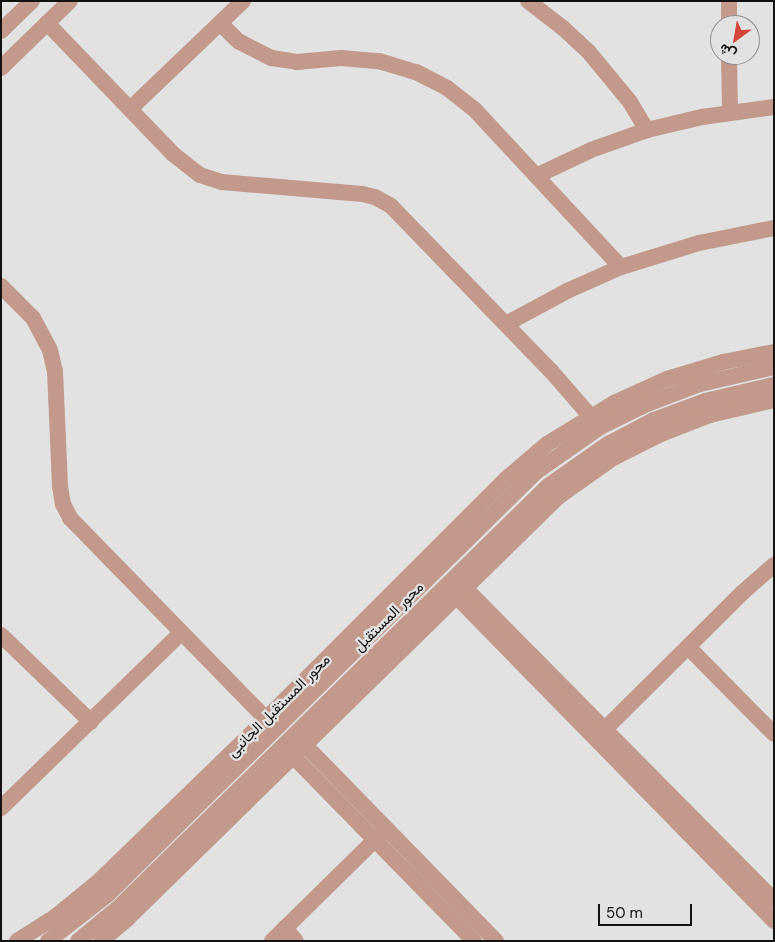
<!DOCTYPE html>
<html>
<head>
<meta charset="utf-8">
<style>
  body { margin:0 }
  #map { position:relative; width:775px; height:942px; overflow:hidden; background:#e2e2e3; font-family:"DM Sans",Vazirmatn,sans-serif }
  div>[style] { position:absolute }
  .minor>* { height:16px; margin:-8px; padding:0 8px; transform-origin:8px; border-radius:8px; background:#c3998b }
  span { translate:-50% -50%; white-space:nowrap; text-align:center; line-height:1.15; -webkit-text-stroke:4.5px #e2e2e3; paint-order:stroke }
  .street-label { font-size:15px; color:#121212 }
  .frame { position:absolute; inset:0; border:2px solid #121212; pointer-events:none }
  .north { position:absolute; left:710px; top:15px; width:50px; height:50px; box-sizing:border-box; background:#e2e2e3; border:1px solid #8f8f8f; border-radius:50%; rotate:212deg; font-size:14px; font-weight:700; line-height:20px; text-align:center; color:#121212 }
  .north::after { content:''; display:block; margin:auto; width:18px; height:22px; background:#d4463a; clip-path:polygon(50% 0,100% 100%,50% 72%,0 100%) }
  .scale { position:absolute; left:598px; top:904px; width:94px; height:22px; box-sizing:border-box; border:2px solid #121212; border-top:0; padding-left:6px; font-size:15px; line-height:18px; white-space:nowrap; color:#121212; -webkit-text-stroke:4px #e2e2e3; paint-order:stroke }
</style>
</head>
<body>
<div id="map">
  <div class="minor">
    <div style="left:528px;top:1px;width:44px;rotate:37.6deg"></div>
    <div style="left:563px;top:28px;width:34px;rotate:43deg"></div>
    <div style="left:588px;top:51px;width:66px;rotate:50.5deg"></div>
    <div style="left:630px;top:102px;width:33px;rotate:59deg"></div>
    <div style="left:729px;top:1px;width:24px;rotate:90deg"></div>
    <div style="left:47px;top:23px;width:182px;rotate:46.1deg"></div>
    <div style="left:173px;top:154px;width:34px;rotate:38deg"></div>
    <div style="left:200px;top:175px;width:23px;rotate:18deg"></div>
    <div style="left:222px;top:182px;width:141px;rotate:4.9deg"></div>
    <div style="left:362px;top:194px;width:13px;rotate:13deg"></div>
    <div style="left:375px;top:197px;width:18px;rotate:29deg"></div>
    <div style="left:391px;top:206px;width:230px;rotate:45.9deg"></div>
    <div style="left:551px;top:371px;width:70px;rotate:49deg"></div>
    <div style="left:220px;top:23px;width:25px;rotate:45deg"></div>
    <div style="left:238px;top:41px;width:38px;rotate:27deg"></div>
    <div style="left:272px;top:58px;width:25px;rotate:9deg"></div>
    <div style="left:297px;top:62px;width:44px;rotate:-5.2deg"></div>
    <div style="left:341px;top:58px;width:38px;rotate:5deg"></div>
    <div style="left:379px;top:61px;width:39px;rotate:17deg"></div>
    <div style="left:416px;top:72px;width:35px;rotate:27deg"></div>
    <div style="left:447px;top:88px;width:36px;rotate:38deg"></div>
    <div style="left:475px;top:110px;width:214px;rotate:47.1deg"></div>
    <div style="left:1px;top:31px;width:43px;rotate:-44.1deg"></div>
    <div style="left:729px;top:55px;width:57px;rotate:89deg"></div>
    <div style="left:1px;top:68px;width:96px;rotate:-44.2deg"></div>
    <div style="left:130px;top:109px;width:156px;rotate:-43.7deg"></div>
    <div style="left:536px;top:176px;width:61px;rotate:-25.3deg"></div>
    <div style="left:591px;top:150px;width:59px;rotate:-19.7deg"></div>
    <div style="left:647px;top:130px;width:57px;rotate:-13.3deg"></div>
    <div style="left:702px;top:117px;width:73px;rotate:-7.9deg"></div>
    <div style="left:1px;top:286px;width:45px;rotate:45deg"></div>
    <div style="left:33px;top:318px;width:36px;rotate:62deg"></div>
    <div style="left:50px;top:350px;width:22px;rotate:77deg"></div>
    <div style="left:55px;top:371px;width:115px;rotate:87.5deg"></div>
    <div style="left:60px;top:486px;width:18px;rotate:81deg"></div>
    <div style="left:63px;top:504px;width:16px;rotate:63deg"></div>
    <div style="left:70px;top:518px;width:281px;rotate:45.7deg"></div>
    <div style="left:266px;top:719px;width:9px;rotate:84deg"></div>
    <div style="left:506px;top:324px;width:69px;rotate:-28.4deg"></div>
    <div style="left:567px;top:291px;width:59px;rotate:-24deg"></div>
    <div style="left:621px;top:267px;width:82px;rotate:-17.1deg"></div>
    <div style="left:699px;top:243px;width:76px;rotate:-11.3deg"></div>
    <div style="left:457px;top:580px;width:450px;rotate:45.3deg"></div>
    <div style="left:449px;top:589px;width:465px;rotate:45.6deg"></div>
    <div style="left:1px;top:635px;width:125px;rotate:44deg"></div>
    <div style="left:688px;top:647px;width:122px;rotate:45.3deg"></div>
    <div style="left:598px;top:736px;width:203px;rotate:-44.8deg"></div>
    <div style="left:742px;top:593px;width:43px;rotate:-41.2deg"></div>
    <div style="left:297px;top:737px;width:285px;rotate:45.7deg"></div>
    <div style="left:285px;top:748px;width:270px;rotate:45.6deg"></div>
    <div style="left:1px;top:808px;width:251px;rotate:-44.2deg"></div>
    <div style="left:285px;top:928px;width:17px;rotate:50deg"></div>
    <div style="left:17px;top:941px;width:45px;rotate:-32.3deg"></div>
    <div style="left:55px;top:917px;width:55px;rotate:-39.1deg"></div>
    <div style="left:98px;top:882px;width:234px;rotate:-44.1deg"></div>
    <div style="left:266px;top:719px;width:341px;rotate:-45deg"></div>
    <div style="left:507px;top:478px;width:52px;rotate:-40.4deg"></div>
    <div style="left:547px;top:444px;width:79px;rotate:-31.5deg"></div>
    <div style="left:614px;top:403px;width:58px;rotate:-24.4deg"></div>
    <div style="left:667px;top:379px;width:59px;rotate:-16.9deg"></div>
    <div style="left:723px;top:362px;width:52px;rotate:-11.1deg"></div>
    <div style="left:48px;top:941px;width:75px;rotate:-37.9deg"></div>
    <div style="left:107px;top:895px;width:602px;rotate:-44.6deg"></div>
    <div style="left:536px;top:472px;width:78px;rotate:-35.1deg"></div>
    <div style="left:600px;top:427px;width:52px;rotate:-26.1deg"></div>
    <div style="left:647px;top:404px;width:57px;rotate:-20.7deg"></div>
    <div style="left:700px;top:384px;width:76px;rotate:-12.9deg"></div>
    <div style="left:78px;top:941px;width:52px;rotate:-39.5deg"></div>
    <div style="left:118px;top:908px;width:602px;rotate:-44.46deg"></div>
    <div style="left:548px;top:486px;width:73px;rotate:-35deg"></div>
    <div style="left:608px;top:444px;width:52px;rotate:-27.6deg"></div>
    <div style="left:654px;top:420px;width:54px;rotate:-20.4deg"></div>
    <div style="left:705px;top:401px;width:71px;rotate:-13.1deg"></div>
    <div style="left:101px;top:941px;width:35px;rotate:-40deg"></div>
    <div style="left:128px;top:918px;width:602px;rotate:-44.39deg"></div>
    <div style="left:558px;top:497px;width:67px;rotate:-35.3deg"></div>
    <div style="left:613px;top:458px;width:54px;rotate:-26.6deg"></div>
    <div style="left:661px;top:434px;width:53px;rotate:-21.2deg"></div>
    <div style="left:710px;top:415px;width:66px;rotate:-13.2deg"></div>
    <div style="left:272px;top:941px;width:156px;rotate:-44.5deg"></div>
  </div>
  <div class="street-label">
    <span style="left:389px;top:617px;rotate:-45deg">محور المستقبل</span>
    <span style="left:279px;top:706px;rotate:-45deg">محور المستقبل الجانبى</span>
  </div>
  <div class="frame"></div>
  <div class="north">ش</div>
  <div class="scale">50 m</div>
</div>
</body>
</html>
